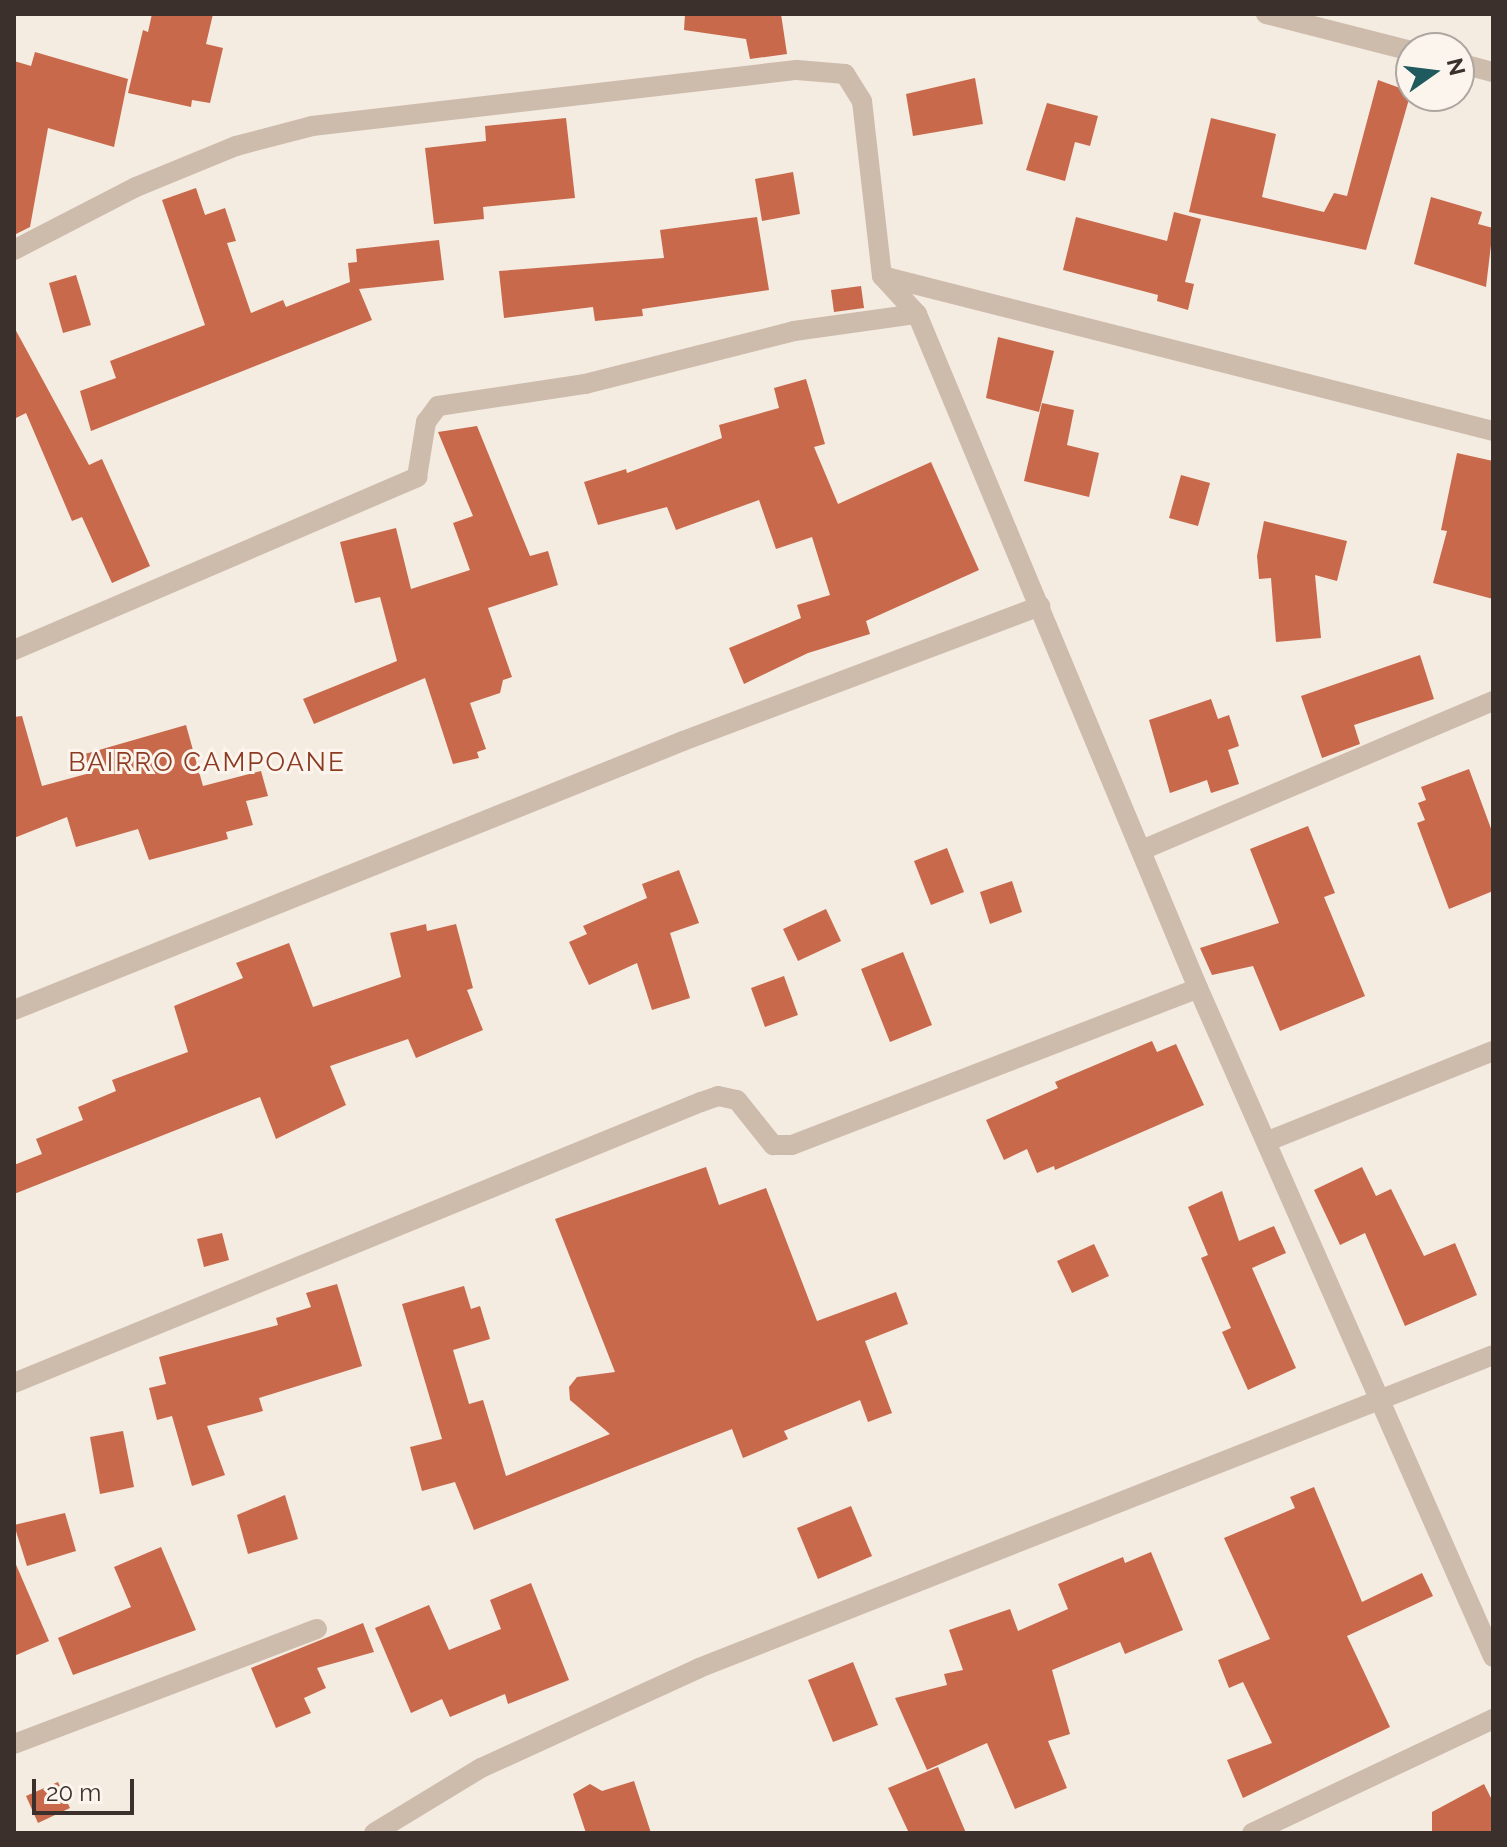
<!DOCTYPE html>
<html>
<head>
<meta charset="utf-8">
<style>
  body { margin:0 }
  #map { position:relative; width:1507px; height:1847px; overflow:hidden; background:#f4ebe1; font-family:Raleway,sans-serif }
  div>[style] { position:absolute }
  .building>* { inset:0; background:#c8694b }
  .minor>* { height:20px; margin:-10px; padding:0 10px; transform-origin:10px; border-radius:10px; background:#cdbbac }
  span { translate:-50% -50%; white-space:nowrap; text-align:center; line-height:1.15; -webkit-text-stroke:6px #fbf5ee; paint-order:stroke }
  .neighbourhood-label { font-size:26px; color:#8c3b22; letter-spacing:2px }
  .frame { position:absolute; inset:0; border:16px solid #3b302b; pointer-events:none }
  .north { position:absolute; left:1395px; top:32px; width:80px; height:80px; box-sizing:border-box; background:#fbf5ee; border:2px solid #aea6a0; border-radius:50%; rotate:76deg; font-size:22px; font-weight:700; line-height:32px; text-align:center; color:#3b302b }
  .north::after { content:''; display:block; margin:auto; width:28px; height:36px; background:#1f5a5e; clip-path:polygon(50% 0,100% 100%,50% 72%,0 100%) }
  .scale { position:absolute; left:32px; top:1779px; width:102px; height:36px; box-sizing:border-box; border:4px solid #3b302b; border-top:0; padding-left:10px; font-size:24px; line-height:28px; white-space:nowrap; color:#3b302b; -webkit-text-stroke:6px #fbf5ee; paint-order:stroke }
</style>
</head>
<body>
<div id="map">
  <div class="building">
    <div style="clip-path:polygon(152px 14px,213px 14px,206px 44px,223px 48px,210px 103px,192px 100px,191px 107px,128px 93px,143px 30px,148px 32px)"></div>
    <div style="clip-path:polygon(685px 14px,781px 14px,787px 54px,750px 59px,746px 39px,684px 30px)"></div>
    <div style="clip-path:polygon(35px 52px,128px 79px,114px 147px,48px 128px,30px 227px,14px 235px,14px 61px,31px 66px)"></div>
    <div style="clip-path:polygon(975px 78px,983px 124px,913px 136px,906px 94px)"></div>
    <div style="clip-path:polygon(1378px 80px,1411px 92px,1366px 250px,1189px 212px,1211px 118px,1276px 134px,1262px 197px,1324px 212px,1334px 193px,1347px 196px)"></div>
    <div style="clip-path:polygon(1047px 103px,1098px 116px,1090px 146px,1075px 142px,1065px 181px,1026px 170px)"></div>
    <div style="clip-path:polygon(566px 118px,575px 198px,483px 207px,484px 219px,434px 224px,425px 148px,486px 141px,485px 126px)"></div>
    <div style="clip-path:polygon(793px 172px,800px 214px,762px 221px,755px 179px)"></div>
    <div style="clip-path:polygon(196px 188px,205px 215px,225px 208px,236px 241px,227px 243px,251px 313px,283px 300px,286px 307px,350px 282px,348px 263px,357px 262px,356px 249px,439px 240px,444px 280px,359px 289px,372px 320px,91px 431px,80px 391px,116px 378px,110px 361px,205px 325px,162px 200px)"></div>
    <div style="clip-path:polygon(1431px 197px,1482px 212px,1478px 224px,1493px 228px,1486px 287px,1414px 264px)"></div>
    <div style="clip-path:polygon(1174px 212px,1201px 219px,1185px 282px,1194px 284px,1188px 310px,1157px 301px,1158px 295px,1063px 270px,1076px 217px,1167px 241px)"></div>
    <div style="clip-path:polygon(757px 217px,769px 290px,642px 309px,643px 316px,595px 321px,593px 307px,504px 318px,499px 271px,664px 258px,660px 230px)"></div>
    <div style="clip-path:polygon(76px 275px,91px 325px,63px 333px,49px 283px)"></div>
    <div style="clip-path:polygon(861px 286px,864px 308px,834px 312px,831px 290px)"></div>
    <div style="clip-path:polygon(14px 327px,89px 465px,102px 459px,150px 566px,112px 583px,82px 517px,72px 521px,26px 413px,14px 419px)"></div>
    <div style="clip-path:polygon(998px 337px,1054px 351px,1039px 412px,986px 398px)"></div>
    <div style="clip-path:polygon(806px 379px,825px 444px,814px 447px,838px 504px,931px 462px,979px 570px,866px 621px,870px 634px,808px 653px,744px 684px,729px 648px,801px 618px,797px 605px,830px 595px,812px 537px,776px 549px,759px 500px,676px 530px,667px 507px,598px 525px,584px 482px,626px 469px,627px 473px,722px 438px,719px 425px,779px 408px,774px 388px)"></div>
    <div style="clip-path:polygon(1042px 403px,1074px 410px,1067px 445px,1099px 453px,1089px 497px,1024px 481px)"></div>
    <div style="clip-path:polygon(477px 426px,530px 556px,548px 551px,558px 585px,488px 608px,512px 677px,503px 680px,500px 693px,470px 703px,486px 749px,477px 752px,479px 758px,453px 764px,425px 678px,314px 724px,303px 699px,397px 661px,380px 597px,355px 603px,340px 542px,396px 528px,411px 589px,470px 570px,453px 523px,473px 516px,438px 432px)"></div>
    <div style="clip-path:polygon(1457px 453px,1493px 461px,1493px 599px,1433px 583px,1447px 531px,1441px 530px)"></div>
    <div style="clip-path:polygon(1181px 475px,1210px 483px,1198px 526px,1169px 518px)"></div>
    <div style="clip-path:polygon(1264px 521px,1347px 541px,1337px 581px,1315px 575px,1321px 638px,1276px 642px,1271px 578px,1259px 579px,1257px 556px)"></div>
    <div style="clip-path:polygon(1420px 655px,1434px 699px,1354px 725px,1360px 744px,1322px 758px,1301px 696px)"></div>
    <div style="clip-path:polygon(1211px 699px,1218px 719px,1229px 715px,1239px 746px,1228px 750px,1239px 784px,1211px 793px,1207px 780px,1170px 793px,1149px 720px)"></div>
    <div style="clip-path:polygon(22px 716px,42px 786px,90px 773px,85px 754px,186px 725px,203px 786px,261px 771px,268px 796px,246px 801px,253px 825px,226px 832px,228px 839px,149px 860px,138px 829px,76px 847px,67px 817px,14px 838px,14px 717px)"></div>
    <div style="clip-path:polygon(1469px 769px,1493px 834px,1493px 891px,1449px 909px,1417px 823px,1425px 820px,1418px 803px,1426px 800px,1421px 787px)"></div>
    <div style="clip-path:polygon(1308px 826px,1335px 893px,1324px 897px,1365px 996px,1280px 1031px,1253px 966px,1212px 975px,1200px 948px,1279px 923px,1250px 849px)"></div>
    <div style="clip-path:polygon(947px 848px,964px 892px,931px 905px,914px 861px)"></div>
    <div style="clip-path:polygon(679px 870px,699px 923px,670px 933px,690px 998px,652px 1010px,637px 963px,589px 985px,569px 942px,587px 934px,583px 926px,647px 898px,642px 884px)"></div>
    <div style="clip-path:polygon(1012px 881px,1022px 912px,990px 924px,980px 892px)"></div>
    <div style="clip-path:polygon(826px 909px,841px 941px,798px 961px,783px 929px)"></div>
    <div style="clip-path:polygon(426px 924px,427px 931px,456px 924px,473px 988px,467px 990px,483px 1030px,416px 1058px,408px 1039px,330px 1066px,346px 1105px,276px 1139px,260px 1097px,14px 1194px,14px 1165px,42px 1154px,36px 1139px,83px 1120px,78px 1107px,116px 1091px,112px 1080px,188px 1052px,174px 1006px,243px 978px,236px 963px,289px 943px,313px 1007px,401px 977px,390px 933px)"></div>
    <div style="clip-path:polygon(903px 952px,932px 1025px,890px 1042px,861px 969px)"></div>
    <div style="clip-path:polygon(784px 976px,798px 1015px,765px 1027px,751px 988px)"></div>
    <div style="clip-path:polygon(1152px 1041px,1157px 1052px,1176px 1044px,1204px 1105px,1055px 1170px,1054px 1166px,1037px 1173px,1027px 1149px,1004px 1160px,986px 1120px,1058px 1088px,1055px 1082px)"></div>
    <div style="clip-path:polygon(706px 1167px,719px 1205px,766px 1188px,817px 1321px,896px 1292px,908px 1324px,865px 1341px,892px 1413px,868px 1422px,860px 1400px,784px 1431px,788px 1439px,743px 1458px,732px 1429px,474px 1530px,455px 1482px,422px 1491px,410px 1447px,442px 1439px,402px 1304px,464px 1286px,471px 1309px,480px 1306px,490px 1339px,453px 1350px,469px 1404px,483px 1400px,506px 1476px,610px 1434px,570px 1400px,569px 1387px,577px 1377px,615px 1372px,555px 1219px)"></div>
    <div style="clip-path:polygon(1362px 1167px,1376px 1196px,1391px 1189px,1424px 1256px,1455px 1243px,1477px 1295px,1405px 1326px,1365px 1233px,1340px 1245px,1314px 1190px)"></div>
    <div style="clip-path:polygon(1222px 1191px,1239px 1241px,1274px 1226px,1286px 1253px,1252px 1268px,1296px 1368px,1248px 1390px,1222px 1332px,1231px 1328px,1201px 1258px,1208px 1255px,1188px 1207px)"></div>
    <div style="clip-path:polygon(222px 1233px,229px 1260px,204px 1267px,197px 1239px)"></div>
    <div style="clip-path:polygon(1094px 1244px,1109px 1276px,1072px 1293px,1057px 1261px)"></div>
    <div style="clip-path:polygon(337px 1284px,362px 1366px,259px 1398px,263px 1411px,207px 1426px,225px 1475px,192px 1486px,172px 1416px,157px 1420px,149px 1388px,166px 1384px,159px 1357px,278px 1325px,276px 1318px,311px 1307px,306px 1293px)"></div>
    <div style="clip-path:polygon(123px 1431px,134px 1487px,100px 1494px,90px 1437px)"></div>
    <div style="clip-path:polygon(1314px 1487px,1362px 1602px,1422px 1573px,1433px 1596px,1347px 1636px,1390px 1727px,1243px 1798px,1227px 1760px,1272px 1743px,1243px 1682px,1229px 1688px,1218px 1660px,1270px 1639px,1224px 1538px,1295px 1508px,1290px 1497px)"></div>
    <div style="clip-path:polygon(285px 1495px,298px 1539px,248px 1554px,237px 1515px)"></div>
    <div style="clip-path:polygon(851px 1506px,872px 1556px,818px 1579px,797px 1528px)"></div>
    <div style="clip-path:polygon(65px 1513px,76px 1551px,27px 1566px,14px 1525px)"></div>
    <div style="clip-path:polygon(161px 1547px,196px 1630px,73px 1675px,58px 1638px,131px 1607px,114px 1567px)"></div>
    <div style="clip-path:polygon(1151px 1552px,1183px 1630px,1125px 1654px,1120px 1642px,1052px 1670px,1070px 1734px,1048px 1741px,1067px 1788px,1015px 1809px,987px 1743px,927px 1770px,895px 1698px,947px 1685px,944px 1674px,963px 1670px,949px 1630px,1010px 1609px,1018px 1631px,1068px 1609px,1058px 1584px,1123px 1557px,1125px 1563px)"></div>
    <div style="clip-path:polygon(14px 1560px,49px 1641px,14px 1656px)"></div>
    <div style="clip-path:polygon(531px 1583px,569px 1680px,508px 1704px,505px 1694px,450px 1717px,442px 1699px,411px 1713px,375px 1628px,429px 1605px,449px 1650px,501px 1629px,490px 1600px)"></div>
    <div style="clip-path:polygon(363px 1623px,374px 1652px,317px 1668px,326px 1688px,304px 1698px,311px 1713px,276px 1728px,251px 1668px)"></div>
    <div style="clip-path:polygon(853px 1662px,878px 1725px,833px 1742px,808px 1680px)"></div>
    <div style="clip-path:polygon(938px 1767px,966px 1833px,909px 1833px,888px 1788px)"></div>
    <div style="clip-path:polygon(634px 1781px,651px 1833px,586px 1833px,573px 1794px,590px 1784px,602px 1791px)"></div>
    <div style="clip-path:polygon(58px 1782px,70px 1808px,38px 1823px,26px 1796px)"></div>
    <div style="clip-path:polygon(1484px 1784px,1493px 1802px,1493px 1833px,1432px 1833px,1432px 1812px)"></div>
  </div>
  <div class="minor">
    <div style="left:1266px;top:14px;width:150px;rotate:14.3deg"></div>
    <div style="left:1459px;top:63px;width:35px;rotate:15deg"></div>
    <div style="left:14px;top:250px;width:137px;rotate:-27.3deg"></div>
    <div style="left:136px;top:187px;width:108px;rotate:-22.3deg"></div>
    <div style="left:236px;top:146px;width:79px;rotate:-14.7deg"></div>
    <div style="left:312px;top:126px;width:488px;rotate:-6.6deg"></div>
    <div style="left:797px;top:70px;width:48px;rotate:4.8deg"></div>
    <div style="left:845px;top:74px;width:32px;rotate:58deg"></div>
    <div style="left:862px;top:101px;width:176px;rotate:83.5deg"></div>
    <div style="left:882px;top:276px;width:52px;rotate:47.4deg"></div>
    <div style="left:917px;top:314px;width:730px;rotate:67.37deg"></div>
    <div style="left:1198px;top:988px;width:731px;rotate:66.2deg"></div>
    <div style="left:882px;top:276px;width:630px;rotate:14.23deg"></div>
    <div style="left:14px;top:650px;width:439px;rotate:-23.2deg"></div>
    <div style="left:417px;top:477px;width:56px;rotate:-80.7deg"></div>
    <div style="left:426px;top:422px;width:20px;rotate:-53deg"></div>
    <div style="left:438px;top:406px;width:149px;rotate:-8.5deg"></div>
    <div style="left:585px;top:384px;width:216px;rotate:-14.2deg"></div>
    <div style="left:794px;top:331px;width:124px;rotate:-7.9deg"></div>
    <div style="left:1142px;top:850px;width:381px;rotate:-23deg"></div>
    <div style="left:14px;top:1010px;width:721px;rotate:-21.9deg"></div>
    <div style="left:683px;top:741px;width:382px;rotate:-20.7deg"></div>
    <div style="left:1268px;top:1141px;width:242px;rotate:-21.8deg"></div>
    <div style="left:14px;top:1383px;width:742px;rotate:-22.25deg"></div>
    <div style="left:701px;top:1102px;width:18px;rotate:-19deg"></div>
    <div style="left:718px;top:1096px;width:19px;rotate:12deg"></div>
    <div style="left:737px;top:1100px;width:58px;rotate:51.3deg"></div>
    <div style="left:773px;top:1145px;width:19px"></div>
    <div style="left:792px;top:1145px;width:435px;rotate:-21.1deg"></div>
    <div style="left:14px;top:1744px;width:324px;rotate:-20.8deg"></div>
    <div style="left:374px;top:1833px;width:125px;rotate:-31.3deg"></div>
    <div style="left:481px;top:1768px;width:240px;rotate:-24.6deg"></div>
    <div style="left:699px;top:1668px;width:853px;rotate:-21.51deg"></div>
    <div style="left:1252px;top:1833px;width:267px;rotate:-25.3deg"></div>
  </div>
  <div class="neighbourhood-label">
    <span style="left:207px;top:763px">BAIRRO CAMPOANE</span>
  </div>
  <div class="frame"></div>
  <div class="north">N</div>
  <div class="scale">20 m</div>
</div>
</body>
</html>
